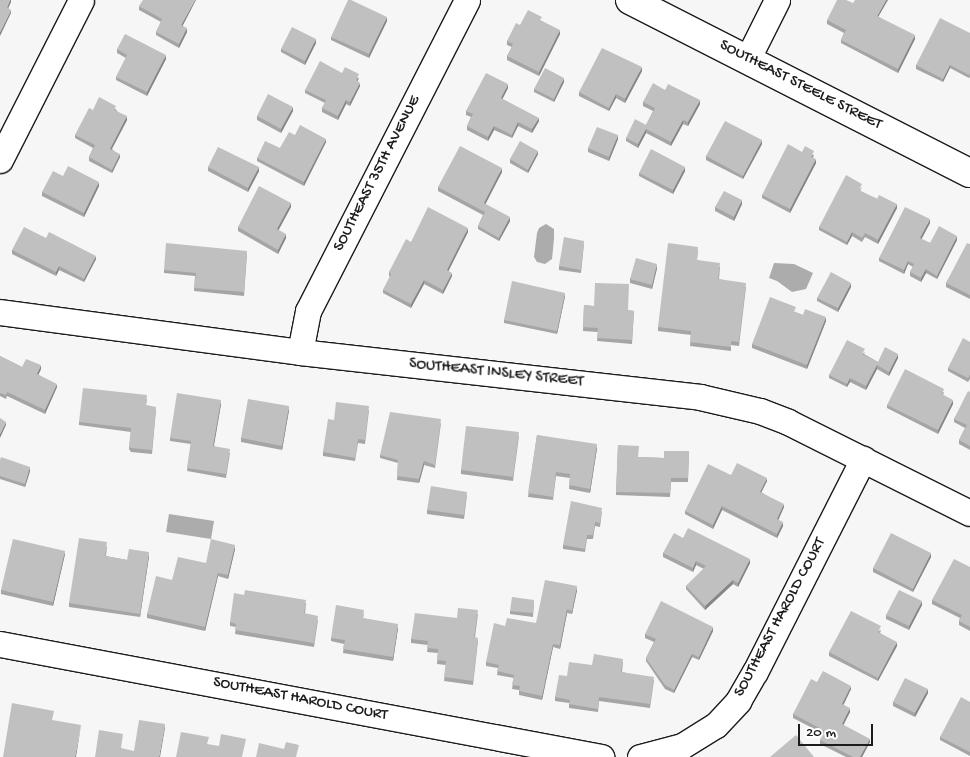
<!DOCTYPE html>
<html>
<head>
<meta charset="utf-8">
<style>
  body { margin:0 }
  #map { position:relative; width:970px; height:757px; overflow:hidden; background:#f6f6f6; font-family:"Gochi Hand",sans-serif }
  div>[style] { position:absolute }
  .water>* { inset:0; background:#acacac }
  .roads { filter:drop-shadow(1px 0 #1c1c1c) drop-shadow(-1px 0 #1c1c1c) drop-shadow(0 1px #1c1c1c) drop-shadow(0 -1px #1c1c1c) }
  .minor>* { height:25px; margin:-12.5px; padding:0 12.5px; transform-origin:12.5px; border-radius:12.5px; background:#fff }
  .tertiary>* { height:28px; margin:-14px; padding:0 14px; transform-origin:14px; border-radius:14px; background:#fff }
  .wall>* { inset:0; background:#a5a5a5 }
  .shaded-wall>* { inset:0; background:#868686 }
  .building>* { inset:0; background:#c0c0c0 }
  span { translate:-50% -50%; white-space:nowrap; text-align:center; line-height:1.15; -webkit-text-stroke:4px #fff; paint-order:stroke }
  .street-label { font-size:16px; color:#1c1c1c }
  .scale { position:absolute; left:798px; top:724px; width:75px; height:22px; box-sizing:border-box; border:2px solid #1c1c1c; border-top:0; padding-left:6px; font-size:15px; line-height:18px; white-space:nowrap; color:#1c1c1c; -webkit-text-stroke:4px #fff; paint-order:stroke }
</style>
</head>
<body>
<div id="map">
  <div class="water">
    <div style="clip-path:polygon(546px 224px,554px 229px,554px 239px,552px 259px,545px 264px,537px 262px,534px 257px,537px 233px,539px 228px)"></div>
    <div style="clip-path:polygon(774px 263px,794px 264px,813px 273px,806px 289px,792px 292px,777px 281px,769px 278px)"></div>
    <div style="clip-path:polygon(169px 514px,214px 521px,211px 539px,166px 532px)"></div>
  </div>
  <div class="roads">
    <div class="minor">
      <div style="left:747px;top:60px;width:67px;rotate:-63.4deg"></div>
      <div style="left:0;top:160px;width:179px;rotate:-63.1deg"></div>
      <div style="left:0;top:312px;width:303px;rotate:7.6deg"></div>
      <div style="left:300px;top:352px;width:403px;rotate:6.4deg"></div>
      <div style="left:700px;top:397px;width:62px;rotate:13.1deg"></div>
      <div style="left:760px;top:411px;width:30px;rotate:21deg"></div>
      <div style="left:788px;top:422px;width:203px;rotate:26.6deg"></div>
      <div style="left:300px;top:352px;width:42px;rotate:-79deg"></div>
      <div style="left:308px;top:311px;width:349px;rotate:-62.9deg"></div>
      <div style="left:0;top:644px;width:612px;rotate:10.65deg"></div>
      <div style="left:640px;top:757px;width:43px;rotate:-14.7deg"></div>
      <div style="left:682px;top:746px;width:40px;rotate:-32deg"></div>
      <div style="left:716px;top:725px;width:33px;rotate:-47deg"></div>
      <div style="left:738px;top:701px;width:34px;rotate:-60deg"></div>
      <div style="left:755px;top:672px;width:239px;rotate:-63.1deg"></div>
    </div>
    <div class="tertiary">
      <div style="left:630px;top:0;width:381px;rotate:27deg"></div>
    </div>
  </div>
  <div class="wall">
    <div style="clip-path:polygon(139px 6px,183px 26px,187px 32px,179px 48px,156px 35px,156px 32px,161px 22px,139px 10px)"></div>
    <div style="clip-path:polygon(879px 17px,915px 39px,898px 73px,841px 43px,841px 40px,844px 33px,827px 24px,827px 20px)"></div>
    <div style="clip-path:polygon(387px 21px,369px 58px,331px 40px,331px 37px)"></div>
    <div style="clip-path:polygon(542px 21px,560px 34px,539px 76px,507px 60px,507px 56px,512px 47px,507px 45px,507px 41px,520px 25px)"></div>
    <div style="clip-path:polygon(970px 33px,970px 77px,969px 78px,950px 68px,943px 82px,916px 69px,916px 65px)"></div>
    <div style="clip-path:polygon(316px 43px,305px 65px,281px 52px,281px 49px)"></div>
    <div style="clip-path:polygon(117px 49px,166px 59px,147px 96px,116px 80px,116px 77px,126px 58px,117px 53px)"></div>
    <div style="clip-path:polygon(642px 71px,625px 103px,616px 98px,609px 111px,579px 96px,579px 92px)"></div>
    <div style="clip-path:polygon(342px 73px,359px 78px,358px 81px,360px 86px,350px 106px,346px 104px,338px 120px,322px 112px,322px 108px,325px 103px,305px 93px,305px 90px)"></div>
    <div style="clip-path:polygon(564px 82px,554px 102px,534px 92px,534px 89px)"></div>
    <div style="clip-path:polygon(508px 88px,502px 99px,539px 121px,532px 133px,518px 126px,512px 138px,494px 130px,488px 141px,467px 130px,467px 126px,471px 117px,466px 115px,466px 111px)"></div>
    <div style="clip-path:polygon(665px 90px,700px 104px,688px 126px,683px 124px,671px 146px,646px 133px,638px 148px,626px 141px,626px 138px,646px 125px,653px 111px,643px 106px,643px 102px)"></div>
    <div style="clip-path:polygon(116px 109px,116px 110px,127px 120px,112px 149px,120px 157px,112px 173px,89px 161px,89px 157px,93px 148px,75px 138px,75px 135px,93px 110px)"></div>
    <div style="clip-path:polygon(293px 111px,281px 133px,257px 120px,257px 116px)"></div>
    <div style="clip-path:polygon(295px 135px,326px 142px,304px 186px,257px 161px,257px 158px,280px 148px)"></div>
    <div style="clip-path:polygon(618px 139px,609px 161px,588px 152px,588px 148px)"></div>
    <div style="clip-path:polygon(762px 144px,743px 179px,706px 160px,706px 156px)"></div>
    <div style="clip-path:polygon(802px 152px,814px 155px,813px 158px,816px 163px,790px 213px,762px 198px,762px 195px)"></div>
    <div style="clip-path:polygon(538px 154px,528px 173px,510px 163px,510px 159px)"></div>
    <div style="clip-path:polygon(208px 167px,259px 171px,248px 192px,208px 171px)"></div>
    <div style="clip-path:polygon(685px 171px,673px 194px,639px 176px,639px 173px)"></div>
    <div style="clip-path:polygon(502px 172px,485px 204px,510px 221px,499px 241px,478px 229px,478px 226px,483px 215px,438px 191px,438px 187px)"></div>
    <div style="clip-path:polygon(63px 176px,99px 186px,84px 217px,42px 196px,42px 192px)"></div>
    <div style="clip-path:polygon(862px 187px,860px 191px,897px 208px,878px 244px,865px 237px,862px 242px,852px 236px,847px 245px,819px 230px,819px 227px)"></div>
    <div style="clip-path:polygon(742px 204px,734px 221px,715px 211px,715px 207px)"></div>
    <div style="clip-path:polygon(291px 207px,278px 230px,286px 238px,278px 254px,238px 231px,238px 227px)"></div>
    <div style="clip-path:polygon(930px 223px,921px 239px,930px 243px,957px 240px,937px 279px,926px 273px,921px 282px,910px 276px,910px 272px,913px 267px,908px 264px,904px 274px,879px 261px,879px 258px)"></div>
    <div style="clip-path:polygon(468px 232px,448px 271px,452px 276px,443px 294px,424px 284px,411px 308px,383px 293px,383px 290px,390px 277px,389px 276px,389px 272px,411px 242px)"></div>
    <div style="clip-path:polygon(46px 238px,96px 259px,84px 282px,59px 270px,56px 276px,12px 254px,12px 250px)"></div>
    <div style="clip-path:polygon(584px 244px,581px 273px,559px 270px,559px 266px)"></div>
    <div style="clip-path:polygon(970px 244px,970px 299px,946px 287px,946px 283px)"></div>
    <div style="clip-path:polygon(698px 250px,697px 260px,720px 267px,719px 279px,746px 287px,739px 346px,731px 345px,731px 351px,690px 346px,691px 335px,658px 331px,658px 327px)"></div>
    <div style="clip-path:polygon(247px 254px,244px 296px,194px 291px,195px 276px,164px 273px,164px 270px)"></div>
    <div style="clip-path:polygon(657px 268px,652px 289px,630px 283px,630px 279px)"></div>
    <div style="clip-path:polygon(851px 287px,838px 312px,817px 301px,817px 298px)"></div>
    <div style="clip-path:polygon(565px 296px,557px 334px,504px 323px,504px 320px)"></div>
    <div style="clip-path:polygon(584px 305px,634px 311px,632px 344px,597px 341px,598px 332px,583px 331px)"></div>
    <div style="clip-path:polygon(796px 311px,795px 312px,803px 315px,826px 321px,807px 369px,752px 348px,752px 344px)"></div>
    <div style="clip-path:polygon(970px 342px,970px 379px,968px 382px,948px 371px,948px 368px)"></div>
    <div style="clip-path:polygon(865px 352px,864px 354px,878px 362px,898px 358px,889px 376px,877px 369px,866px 390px,850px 382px,847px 387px,829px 378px,829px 375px)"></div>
    <div style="clip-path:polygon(0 356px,22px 367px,41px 369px,38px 375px,57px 387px,45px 414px,7px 396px,6px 399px,0 396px)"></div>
    <div style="clip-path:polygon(944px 392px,943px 395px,953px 404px,938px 434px,887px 408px,887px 405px)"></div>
    <div style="clip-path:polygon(970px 392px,970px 450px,959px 444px,959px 440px,965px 428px,954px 422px,954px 419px)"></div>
    <div style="clip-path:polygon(147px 399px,146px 405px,156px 410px,152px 454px,131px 452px,129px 449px,131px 432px,79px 425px,79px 422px)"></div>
    <div style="clip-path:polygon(221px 404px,214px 446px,230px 453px,226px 478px,187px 471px,191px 444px,170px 441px,170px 438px)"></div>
    <div style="clip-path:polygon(289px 410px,282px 450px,241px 442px,241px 438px)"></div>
    <div style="clip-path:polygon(369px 410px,365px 444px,358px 443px,355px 461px,323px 456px,323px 452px,334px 420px)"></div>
    <div style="clip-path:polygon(441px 423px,435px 468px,424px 465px,419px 483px,397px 480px,398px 463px,380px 458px,380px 455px)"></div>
    <div style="clip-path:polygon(537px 435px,597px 448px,590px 493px,569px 489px,570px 478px,556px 476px,553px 500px,528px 497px)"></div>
    <div style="clip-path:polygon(519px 436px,513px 481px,461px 474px,461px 470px)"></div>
    <div style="clip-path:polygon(618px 445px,638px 457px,664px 458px,689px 451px,688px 482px,671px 482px,670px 497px,616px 495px)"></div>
    <div style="clip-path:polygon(0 460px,30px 471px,25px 487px,0 479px)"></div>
    <div style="clip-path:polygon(731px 475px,767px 481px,761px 492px,784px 507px,778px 520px,783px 526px,777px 538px,722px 510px,713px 529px,685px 514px,685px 511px)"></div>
    <div style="clip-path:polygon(467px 495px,464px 519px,427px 514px,427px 510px)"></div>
    <div style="clip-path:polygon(602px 511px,600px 527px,595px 526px,593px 539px,587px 539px,585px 552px,563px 549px,563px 545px)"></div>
    <div style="clip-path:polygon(683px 538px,750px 563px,738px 587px,733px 584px,705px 610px,686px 589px,686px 586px,704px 569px,696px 565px,693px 572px,663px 557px,663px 553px)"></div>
    <div style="clip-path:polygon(107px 546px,106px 556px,127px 560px,149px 556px,140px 617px,69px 607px,69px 603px)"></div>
    <div style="clip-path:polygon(235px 549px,228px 579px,218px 576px,205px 631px,147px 618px,147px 614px,172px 580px)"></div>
    <div style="clip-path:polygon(65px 554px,53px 606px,1px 594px,1px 590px)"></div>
    <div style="clip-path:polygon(931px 557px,913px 592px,873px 572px,873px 568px)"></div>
    <div style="clip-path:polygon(970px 567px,970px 631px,959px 625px,959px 621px,960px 618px,932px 604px,932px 600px)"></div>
    <div style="clip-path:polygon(577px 590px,572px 614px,567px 613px,560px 649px,553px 647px,542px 700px,519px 695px,519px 690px,512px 689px,514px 678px,497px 675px,498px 668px,486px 666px,486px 662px,505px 626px,536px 623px)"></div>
    <div style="clip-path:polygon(306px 603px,305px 614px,318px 620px,314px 647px,235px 634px,236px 627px,230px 626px,230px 622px)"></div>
    <div style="clip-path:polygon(534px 603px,533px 617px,510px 614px,510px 611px)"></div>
    <div style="clip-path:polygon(922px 605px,909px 630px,886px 619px,886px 615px)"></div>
    <div style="clip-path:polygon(364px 614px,363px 618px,398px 628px,393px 661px,343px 653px,344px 644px,331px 641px,331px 638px)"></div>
    <div style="clip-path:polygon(478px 614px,475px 637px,478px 641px,473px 685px,444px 681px,446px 665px,437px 664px,438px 653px,427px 652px,428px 645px,411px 643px,411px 639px,457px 618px)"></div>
    <div style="clip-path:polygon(881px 630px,880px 633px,897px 646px,878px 681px,829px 656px,829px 652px)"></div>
    <div style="clip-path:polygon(713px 631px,699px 660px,692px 657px,674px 693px,665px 689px,646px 661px,646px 658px,654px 642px,645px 638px,645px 634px)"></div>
    <div style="clip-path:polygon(623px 662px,622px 672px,654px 680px,650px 708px,599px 701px,598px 712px,569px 708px,569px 703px,555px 701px,555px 697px,567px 676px,592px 665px)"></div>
    <div style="clip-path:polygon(817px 682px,851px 689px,843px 705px,850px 712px,843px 725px,870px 742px,862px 757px,846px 757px,820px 744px,820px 740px,824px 734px,793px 718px,793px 714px)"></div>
    <div style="clip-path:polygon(928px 693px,915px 717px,893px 706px,893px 702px)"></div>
    <div style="clip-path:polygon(970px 702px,970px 756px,940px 740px,940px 737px)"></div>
  </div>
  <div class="shaded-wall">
    <div style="clip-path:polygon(10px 0,11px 0,11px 2px,7px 11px,7px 7px)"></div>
    <div style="clip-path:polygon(195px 0,196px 0,181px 29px,181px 25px)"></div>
    <div style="clip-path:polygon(886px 0,888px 0,877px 19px,877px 16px)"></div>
    <div style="clip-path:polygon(11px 10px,11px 13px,0 36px,0 32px)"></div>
    <div style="clip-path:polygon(387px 17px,387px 21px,369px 58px,369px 54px)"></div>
    <div style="clip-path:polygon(187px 28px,187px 32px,179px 48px,179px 44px)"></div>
    <div style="clip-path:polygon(560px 30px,560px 34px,539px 76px,539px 72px)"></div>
    <div style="clip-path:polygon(915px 35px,915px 39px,898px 73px,898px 69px)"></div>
    <div style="clip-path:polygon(316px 39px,316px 43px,305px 65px,305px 61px)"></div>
    <div style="clip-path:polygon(166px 55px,166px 59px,147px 96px,147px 92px)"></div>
    <div style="clip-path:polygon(950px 65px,950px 68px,943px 82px,943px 79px)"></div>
    <div style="clip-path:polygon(642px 67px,642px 71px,625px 103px,625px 99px)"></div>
    <div style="clip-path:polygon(564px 78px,564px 82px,554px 102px,554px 99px)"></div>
    <div style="clip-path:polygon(360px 83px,360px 86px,350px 106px,350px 102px)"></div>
    <div style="clip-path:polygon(508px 84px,508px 88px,501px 102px,501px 98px)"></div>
    <div style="clip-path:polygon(616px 94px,616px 98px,609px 111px,609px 108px)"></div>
    <div style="clip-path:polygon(346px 100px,346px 104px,338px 120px,338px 116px)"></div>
    <div style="clip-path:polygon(700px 100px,700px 104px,688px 126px,688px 122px)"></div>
    <div style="clip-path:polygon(293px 107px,293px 111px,281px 133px,281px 129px)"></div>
    <div style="clip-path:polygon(127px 116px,127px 120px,110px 152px,110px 149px)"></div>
    <div style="clip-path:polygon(539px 118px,539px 121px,532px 133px,532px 129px)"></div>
    <div style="clip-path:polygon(683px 120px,683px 124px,671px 146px,671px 142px)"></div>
    <div style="clip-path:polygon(518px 122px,518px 126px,512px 138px,512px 135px)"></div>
    <div style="clip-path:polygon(494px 126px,494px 130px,488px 141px,488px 137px)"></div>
    <div style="clip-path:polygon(646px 129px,646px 133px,638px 148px,638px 144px)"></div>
    <div style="clip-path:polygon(618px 135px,618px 139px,609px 161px,609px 157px)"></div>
    <div style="clip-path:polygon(326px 139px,326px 142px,304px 186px,304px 182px)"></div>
    <div style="clip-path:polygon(762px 140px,762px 144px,743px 179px,743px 176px)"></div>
    <div style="clip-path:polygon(538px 151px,538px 154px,528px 173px,528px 170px)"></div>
    <div style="clip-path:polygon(120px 154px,120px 157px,112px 173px,112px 170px)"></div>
    <div style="clip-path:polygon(816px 159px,816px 163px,790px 213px,790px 209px)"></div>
    <div style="clip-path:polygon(259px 167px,259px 171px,248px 192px,248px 188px)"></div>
    <div style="clip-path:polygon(685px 167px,685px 171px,673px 194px,673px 190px)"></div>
    <div style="clip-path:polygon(502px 168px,502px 172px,484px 207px,484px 203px)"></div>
    <div style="clip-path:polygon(99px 182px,99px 186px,84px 217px,84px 213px)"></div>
    <div style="clip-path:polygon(742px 200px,742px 204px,734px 221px,734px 217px)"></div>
    <div style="clip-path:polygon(291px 203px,291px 207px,277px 233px,277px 229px)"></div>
    <div style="clip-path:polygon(897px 204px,897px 208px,878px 244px,878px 240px)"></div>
    <div style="clip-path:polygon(510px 217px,510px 221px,499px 241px,499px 238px)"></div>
    <div style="clip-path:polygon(930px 219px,930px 223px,920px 242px,920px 238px)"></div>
    <div style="clip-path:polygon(468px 228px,468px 232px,447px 274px,447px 270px)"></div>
    <div style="clip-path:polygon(852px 232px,852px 236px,847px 245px,847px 242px)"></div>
    <div style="clip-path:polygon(286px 234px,286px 238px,278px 254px,278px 250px)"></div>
    <div style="clip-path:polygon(957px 236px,957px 240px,937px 279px,937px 276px)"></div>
    <div style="clip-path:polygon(96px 256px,96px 259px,84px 282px,84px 279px)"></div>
    <div style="clip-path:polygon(908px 261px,908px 264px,904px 274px,904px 270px)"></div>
    <div style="clip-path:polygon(657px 264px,657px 268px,652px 289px,652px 285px)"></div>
    <div style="clip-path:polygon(59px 266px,59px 270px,56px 276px,56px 272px)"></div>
    <div style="clip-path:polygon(926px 269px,926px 273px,921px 282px,921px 278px)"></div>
    <div style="clip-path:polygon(452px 273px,452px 276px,443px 294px,443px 290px)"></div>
    <div style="clip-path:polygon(424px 280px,424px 284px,411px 308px,411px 304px)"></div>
    <div style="clip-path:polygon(851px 283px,851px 287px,838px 312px,838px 308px)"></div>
    <div style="clip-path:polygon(565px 293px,565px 296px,557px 334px,557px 331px)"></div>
    <div style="clip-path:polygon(826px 317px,826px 321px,807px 369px,807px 365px)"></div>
    <div style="clip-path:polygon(898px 354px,898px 358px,889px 376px,889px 372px)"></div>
    <div style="clip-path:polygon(41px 365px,41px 369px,37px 378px,37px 374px)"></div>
    <div style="clip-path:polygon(877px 365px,877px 369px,866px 390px,866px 386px)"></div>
    <div style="clip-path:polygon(850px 378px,850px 382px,847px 387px,847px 384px)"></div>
    <div style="clip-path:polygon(57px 384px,57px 387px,45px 414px,45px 410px)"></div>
    <div style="clip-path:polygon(221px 400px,221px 404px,213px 450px,213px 446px)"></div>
    <div style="clip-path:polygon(953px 400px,953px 404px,938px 434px,938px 430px)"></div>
    <div style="clip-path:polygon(289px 406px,289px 410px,282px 450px,282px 446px)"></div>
    <div style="clip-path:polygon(6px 422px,6px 425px,0 438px,0 434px)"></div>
    <div style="clip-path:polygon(597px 444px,597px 448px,590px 493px,590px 489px)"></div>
    <div style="clip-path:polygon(424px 461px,424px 465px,419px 483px,419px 479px)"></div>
    <div style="clip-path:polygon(30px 467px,30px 471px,25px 487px,25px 484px)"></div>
    <div style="clip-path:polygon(767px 478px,767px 481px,760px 495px,760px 492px)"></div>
    <div style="clip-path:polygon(784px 504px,784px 507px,777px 523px,777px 519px)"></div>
    <div style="clip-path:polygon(722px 506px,722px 510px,713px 529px,713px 525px)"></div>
    <div style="clip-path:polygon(783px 522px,783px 526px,777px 538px,777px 534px)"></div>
    <div style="clip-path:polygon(235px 545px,235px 549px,228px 579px,228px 575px)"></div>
    <div style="clip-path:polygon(65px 551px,65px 554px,53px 606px,53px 602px)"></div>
    <div style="clip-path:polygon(149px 552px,149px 556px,140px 617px,140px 614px)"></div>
    <div style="clip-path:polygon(931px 553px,931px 557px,913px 592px,913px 589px)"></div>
    <div style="clip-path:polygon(750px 559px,750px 563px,738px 587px,738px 583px)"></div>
    <div style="clip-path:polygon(696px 561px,696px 565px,693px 572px,693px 568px)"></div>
    <div style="clip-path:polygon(218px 573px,218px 576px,205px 631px,205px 627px)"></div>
    <div style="clip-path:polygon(733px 580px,733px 584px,705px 610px,705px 606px)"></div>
    <div style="clip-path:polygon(577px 586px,577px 590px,572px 614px,572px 611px)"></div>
    <div style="clip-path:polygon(922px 601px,922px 605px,909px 630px,909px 626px)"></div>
    <div style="clip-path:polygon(567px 609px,567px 613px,560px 649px,560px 645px)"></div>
    <div style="clip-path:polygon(398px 624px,398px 628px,393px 661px,393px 657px)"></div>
    <div style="clip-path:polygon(713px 627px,713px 631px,699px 660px,699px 657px)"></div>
    <div style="clip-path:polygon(897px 642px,897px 646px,878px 681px,878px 678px)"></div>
    <div style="clip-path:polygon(553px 644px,553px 647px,542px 700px,542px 696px)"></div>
    <div style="clip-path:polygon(692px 654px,692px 657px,674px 693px,674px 690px)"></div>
    <div style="clip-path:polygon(851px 686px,851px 689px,842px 708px,842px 704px)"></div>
    <div style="clip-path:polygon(928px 689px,928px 693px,915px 717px,915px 713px)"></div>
    <div style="clip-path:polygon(850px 708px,850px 712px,842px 728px,842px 724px)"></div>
    <div style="clip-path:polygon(165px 724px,165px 728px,160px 757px,159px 757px)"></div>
    <div style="clip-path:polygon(81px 725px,76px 757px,75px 757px)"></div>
    <div style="clip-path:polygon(870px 739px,870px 742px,862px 757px,860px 757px)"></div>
  </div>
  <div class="building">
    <div style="clip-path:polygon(0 0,10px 0,7px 7px,11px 10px,0 32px)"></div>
    <div style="clip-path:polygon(143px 0,195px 0,181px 25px,187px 28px,179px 44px,156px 32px,162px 19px,139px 6px)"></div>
    <div style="clip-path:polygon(348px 0,351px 0,387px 17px,369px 54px,331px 37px)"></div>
    <div style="clip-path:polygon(837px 0,846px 0,853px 3px,855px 0,886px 0,877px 16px,915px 35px,898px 69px,841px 40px,846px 30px,827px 20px)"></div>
    <div style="clip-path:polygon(528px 10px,542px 17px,540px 20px,560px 30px,539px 72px,507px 56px,513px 44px,507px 41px,516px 23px,520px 25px)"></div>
    <div style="clip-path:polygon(940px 18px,970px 33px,970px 73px,969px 75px,950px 65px,943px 79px,916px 65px)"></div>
    <div style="clip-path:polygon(292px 27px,316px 39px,305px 61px,281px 49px)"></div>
    <div style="clip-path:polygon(125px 34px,166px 55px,147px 92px,116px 77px,127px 55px,117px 49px)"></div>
    <div style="clip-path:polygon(602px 48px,642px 67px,625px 99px,616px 94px,609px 108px,579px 92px)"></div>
    <div style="clip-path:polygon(320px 61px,342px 73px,345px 67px,359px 74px,356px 80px,360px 83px,350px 102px,346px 100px,338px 116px,322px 108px,326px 100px,305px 90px)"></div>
    <div style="clip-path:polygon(545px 68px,564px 78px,554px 99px,534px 89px)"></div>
    <div style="clip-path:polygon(486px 73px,508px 84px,501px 98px,539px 118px,532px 129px,518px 122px,512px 135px,494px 126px,488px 137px,467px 126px,473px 114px,466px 111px)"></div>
    <div style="clip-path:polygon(653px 83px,665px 90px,668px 84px,700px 100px,688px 122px,683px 120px,671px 142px,646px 129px,638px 144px,626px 138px,635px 119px,646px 125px,655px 108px,643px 102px)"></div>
    <div style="clip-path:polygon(268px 94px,293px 107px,281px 129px,257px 116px)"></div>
    <div style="clip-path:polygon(99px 97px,116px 106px,114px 110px,127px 116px,110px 149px,120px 154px,112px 170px,89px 157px,95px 145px,75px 135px,89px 108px,93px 110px)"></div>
    <div style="clip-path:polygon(725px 121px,762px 140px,743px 176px,706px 156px)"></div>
    <div style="clip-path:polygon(300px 125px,326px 139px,304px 182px,257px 158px,265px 141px,280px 148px,289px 132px,295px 135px)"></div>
    <div style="clip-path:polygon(597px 127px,618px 135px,609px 157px,588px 148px)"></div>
    <div style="clip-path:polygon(520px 141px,538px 151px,528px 170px,510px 159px)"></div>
    <div style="clip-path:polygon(788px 144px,802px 152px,805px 146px,814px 151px,811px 157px,816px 159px,790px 209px,762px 195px)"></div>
    <div style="clip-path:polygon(460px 146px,502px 168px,484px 203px,510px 217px,499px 238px,478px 226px,485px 212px,438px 187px)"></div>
    <div style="clip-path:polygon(218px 147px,259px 167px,248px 188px,208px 167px)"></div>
    <div style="clip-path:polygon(651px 149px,685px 167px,673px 190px,639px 173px)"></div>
    <div style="clip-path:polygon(68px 166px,99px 182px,84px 213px,42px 192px,53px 171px,63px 176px)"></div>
    <div style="clip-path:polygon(846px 175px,862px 184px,859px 190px,877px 199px,879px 195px,897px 204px,878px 240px,865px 233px,862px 238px,852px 232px,847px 242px,819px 227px)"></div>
    <div style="clip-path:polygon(259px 186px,291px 203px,277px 229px,286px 234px,278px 250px,238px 227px)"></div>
    <div style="clip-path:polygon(724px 191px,742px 200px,734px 217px,715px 207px)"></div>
    <div style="clip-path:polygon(428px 207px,468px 228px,447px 270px,452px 273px,443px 290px,424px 280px,411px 304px,383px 290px,391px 274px,389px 272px,406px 239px,411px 242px)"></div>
    <div style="clip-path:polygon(905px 207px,930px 219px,920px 238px,930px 243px,939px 226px,957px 236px,937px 276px,926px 269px,921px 278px,910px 272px,914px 264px,908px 261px,904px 270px,879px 258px)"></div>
    <div style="clip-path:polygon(24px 227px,46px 238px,49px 232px,96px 256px,84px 279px,59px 266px,56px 272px,12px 250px)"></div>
    <div style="clip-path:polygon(564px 237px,584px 241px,581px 270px,559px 266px)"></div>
    <div style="clip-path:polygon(166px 243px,247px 251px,244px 292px,194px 288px,196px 273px,164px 270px)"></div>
    <div style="clip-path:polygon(668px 243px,698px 247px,697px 260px,720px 263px,718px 279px,746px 283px,739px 342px,731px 341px,731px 347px,690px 342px,691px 331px,658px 327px)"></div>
    <div style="clip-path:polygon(967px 243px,970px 244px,970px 295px,946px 283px)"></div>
    <div style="clip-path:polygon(636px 258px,657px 264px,652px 285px,630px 279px)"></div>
    <div style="clip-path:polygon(831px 272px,851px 283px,838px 308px,817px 298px)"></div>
    <div style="clip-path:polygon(512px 281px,565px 293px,557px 331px,504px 320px)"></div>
    <div style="clip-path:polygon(595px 283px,629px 284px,628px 310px,634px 311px,632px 340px,597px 338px,598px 328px,583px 327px,584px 305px,594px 306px)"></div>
    <div style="clip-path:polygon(770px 297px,796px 307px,794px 312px,803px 315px,805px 309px,826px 317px,807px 365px,752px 344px)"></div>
    <div style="clip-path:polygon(963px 338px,970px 342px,970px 375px,968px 378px,948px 368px)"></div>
    <div style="clip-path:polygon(847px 340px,865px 349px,862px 354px,878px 362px,885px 347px,898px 354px,889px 372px,877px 365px,866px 386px,850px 378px,847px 384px,829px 375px)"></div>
    <div style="clip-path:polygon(0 356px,22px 367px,26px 359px,41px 365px,37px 374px,57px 384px,45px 410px,7px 392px,6px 395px,0 393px)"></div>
    <div style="clip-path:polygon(905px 369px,944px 389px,942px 394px,953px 400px,938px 430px,887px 405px)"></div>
    <div style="clip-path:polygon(83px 388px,147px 395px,146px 405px,156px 407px,152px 450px,131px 448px,129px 446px,131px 428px,79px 422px)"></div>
    <div style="clip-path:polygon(968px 391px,970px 392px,970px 446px,959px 440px,967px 425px,954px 419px)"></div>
    <div style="clip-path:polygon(177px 393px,221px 400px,213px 446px,230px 449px,226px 474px,187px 468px,191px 441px,170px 438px)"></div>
    <div style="clip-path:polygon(248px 399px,289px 406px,282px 446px,241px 438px)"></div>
    <div style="clip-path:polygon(336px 402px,369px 406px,365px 440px,358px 439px,355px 458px,323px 452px,328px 419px,334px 420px)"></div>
    <div style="clip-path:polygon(390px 412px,441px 419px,435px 465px,424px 461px,419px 479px,397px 476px,398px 460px,380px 455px)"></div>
    <div style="clip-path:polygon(0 418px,6px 422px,0 434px)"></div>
    <div style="clip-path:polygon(466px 426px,519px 432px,513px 477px,461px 470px)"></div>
    <div style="clip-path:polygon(537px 435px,597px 444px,590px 489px,569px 485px,570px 474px,556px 472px,553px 497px,528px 493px)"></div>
    <div style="clip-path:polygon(618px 445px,639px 446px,638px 457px,664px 458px,664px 451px,689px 451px,688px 478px,671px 478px,670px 493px,616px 492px)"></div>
    <div style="clip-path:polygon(1px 457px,30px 467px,25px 484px,0 476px,0 460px)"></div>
    <div style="clip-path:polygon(737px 463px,767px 478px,760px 492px,784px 504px,777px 519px,783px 522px,777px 534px,722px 506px,713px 525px,685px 511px,708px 464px,731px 475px)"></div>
    <div style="clip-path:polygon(431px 486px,467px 492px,464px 515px,427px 510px)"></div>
    <div style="clip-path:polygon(571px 501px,602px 508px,600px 523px,595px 522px,593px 535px,587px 535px,585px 549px,563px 545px)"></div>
    <div style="clip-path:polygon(688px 528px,750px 559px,738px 583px,733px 580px,705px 606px,686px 586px,706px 566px,696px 561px,693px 568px,663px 553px,674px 533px,683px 538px)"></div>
    <div style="clip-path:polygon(891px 533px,931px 553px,913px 589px,873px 568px)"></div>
    <div style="clip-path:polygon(79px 538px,107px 542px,105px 556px,127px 560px,129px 549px,149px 552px,140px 614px,69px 603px)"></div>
    <div style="clip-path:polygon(13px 539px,65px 551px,53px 602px,1px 590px)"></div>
    <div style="clip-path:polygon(211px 539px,235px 545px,228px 575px,218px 573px,205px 627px,147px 614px,156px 576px,172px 580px,178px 557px,206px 563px)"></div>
    <div style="clip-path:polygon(954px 559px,970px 567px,970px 627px,959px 621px,962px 615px,932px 600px)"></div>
    <div style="clip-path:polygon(545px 580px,577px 586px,572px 611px,567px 609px,560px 645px,553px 644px,542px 696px,519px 691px,520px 686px,512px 685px,514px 675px,497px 671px,499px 665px,486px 662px,494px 623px,505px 626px,507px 618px,536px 623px)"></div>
    <div style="clip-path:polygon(245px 590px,306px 600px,304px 613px,318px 616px,314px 643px,235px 630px,236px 624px,230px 622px,234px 593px,244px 595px)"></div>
    <div style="clip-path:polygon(899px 590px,922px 601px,909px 626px,886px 615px)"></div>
    <div style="clip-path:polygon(512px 597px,534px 600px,533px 613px,510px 611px)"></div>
    <div style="clip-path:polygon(661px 601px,713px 627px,699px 657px,692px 654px,674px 690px,665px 685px,646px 658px,656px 639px,645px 634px)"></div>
    <div style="clip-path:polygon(336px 605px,364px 610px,363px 618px,398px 624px,393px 657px,343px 649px,345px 640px,331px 638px)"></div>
    <div style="clip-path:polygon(458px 608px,478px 610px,474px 637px,478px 638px,473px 681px,444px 677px,446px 661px,437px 660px,438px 649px,427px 648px,428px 641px,411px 639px,415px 613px,457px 618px)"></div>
    <div style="clip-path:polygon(851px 611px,881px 626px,878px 632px,897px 642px,878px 678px,829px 652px)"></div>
    <div style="clip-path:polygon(594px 654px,623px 659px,621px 672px,654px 677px,650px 704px,599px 697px,598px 709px,569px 704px,570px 700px,555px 697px,559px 675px,567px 676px,569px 662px,592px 665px)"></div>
    <div style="clip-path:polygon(823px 671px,851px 686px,842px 704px,850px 708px,842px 724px,870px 739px,860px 757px,853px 757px,820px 740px,825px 731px,793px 714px,811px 679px,817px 682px)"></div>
    <div style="clip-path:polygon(905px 678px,928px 689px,915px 713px,893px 702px)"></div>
    <div style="clip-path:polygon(961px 697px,970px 702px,970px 752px,940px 737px)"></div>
    <div style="clip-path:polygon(12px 703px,54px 711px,52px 720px,81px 725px,75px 757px,3px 757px)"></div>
    <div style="clip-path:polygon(139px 720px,165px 724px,159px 757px,95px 757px,99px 730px,123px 734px,121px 748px,134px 751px)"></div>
    <div style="clip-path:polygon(181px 732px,209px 737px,207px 744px,219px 746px,221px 734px,246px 739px,242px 757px,176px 757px)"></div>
    <div style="clip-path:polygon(796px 735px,814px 757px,770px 757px)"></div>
    <div style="clip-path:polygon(286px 742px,299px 745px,296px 757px,256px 757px,259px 743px,284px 749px)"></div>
  </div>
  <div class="street-label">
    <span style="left:800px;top:86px;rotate:27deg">SOUTHEAST STEELE STREET</span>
    <span style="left:378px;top:174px;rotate:-63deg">SOUTHEAST 35TH AVENUE</span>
    <span style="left:496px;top:374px;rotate:6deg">SOUTHEAST INSLEY STREET</span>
    <span style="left:781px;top:618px;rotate:-62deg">SOUTHEAST HAROLD COURT</span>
    <span style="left:300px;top:700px;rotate:11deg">SOUTHEAST HAROLD COURT</span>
  </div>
  <div class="scale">20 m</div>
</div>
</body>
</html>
